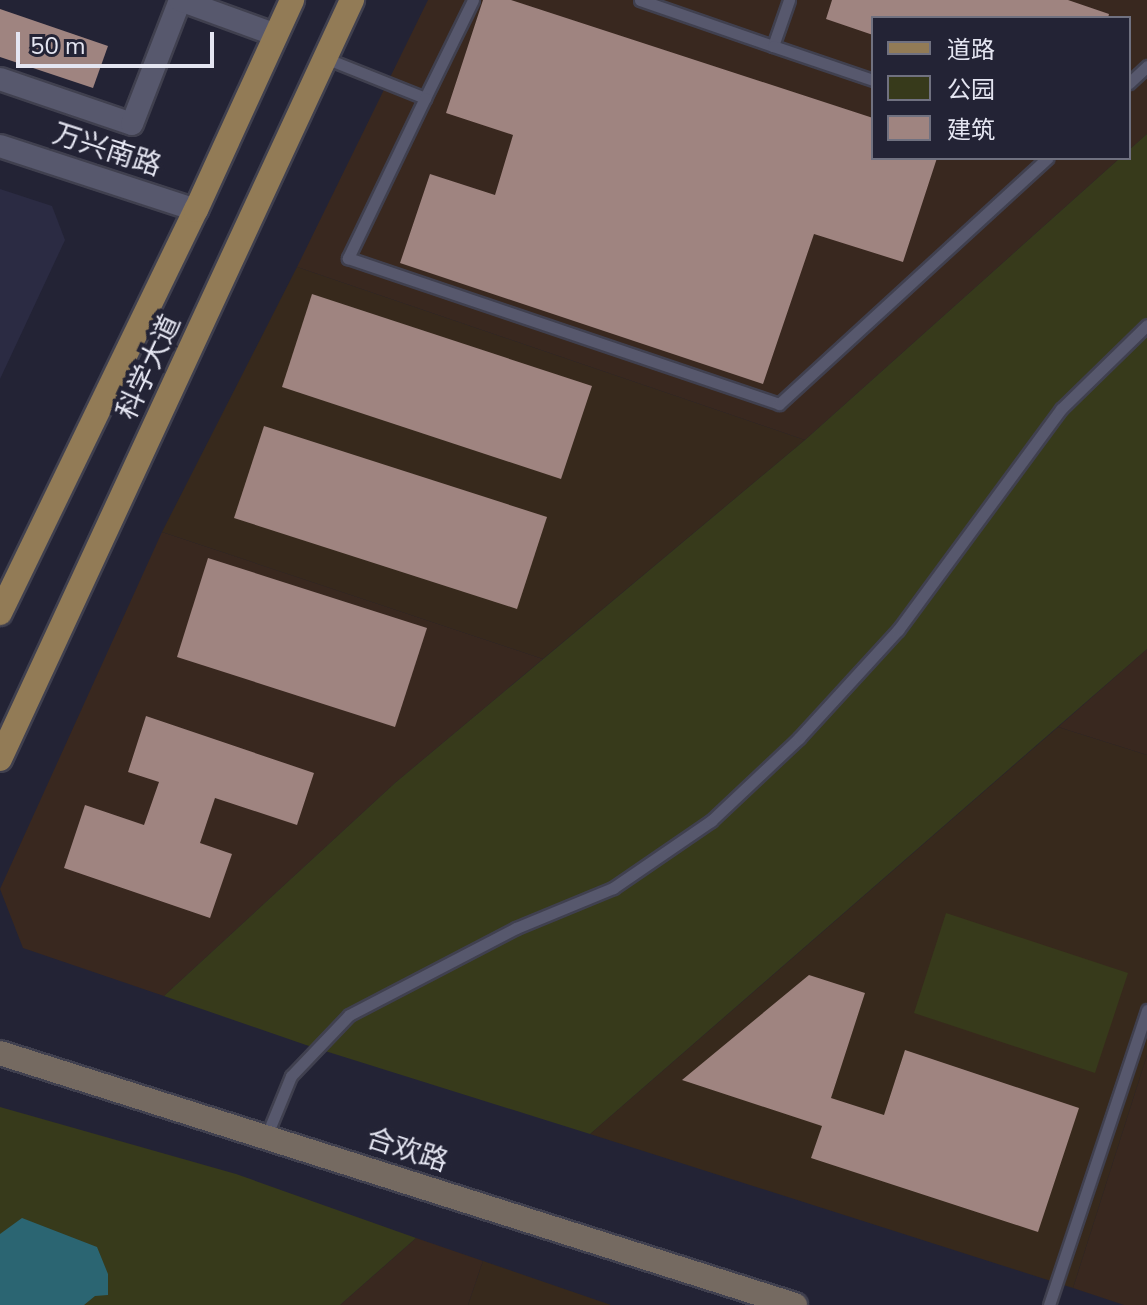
<!DOCTYPE html>
<html>
<head>
<meta charset="utf-8">
<style>
  body { margin:0 }
  #map { position:relative; width:1147px; height:1305px; overflow:hidden; background:#232335; font-family:"Nunito Sans","Noto Sans SC",sans-serif }
  div>[style] { position:absolute }
  .commercial>* { inset:0; background:#39281f }
  .industrial>* { inset:0; background:#37291c }
  .built>* { inset:0; background:#2b2b43 }
  .green>* { inset:0; background:#373a1b }
  .water>* { inset:0; background:#2b6572 }
  .building>* { inset:0; background:#9f8480 }
  .roads { filter:drop-shadow(2px 0 #40404f) drop-shadow(-2px 0 #40404f) drop-shadow(0 2px #40404f) drop-shadow(0 -2px #40404f) }
  .lane>* { height:11px; margin:-5.5px; padding:0 5.5px; transform-origin:5.5px; border-radius:5.5px; background:#57586d }
  .street>* { height:22px; margin:-11px; padding:0 11px; transform-origin:11px; border-radius:11px; background:#57586d }
  .secondary>* { height:24px; margin:-12px; padding:0 12px; transform-origin:12px; border-radius:12px; background:#756a61 }
  .primary>* { height:24px; margin:-12px; padding:0 12px; transform-origin:12px; border-radius:12px; background:#927b56 }
  span { translate:-50% -50%; white-space:nowrap; text-align:center; line-height:1.15; -webkit-text-stroke:8px #232335; paint-order:stroke }
  .street-label { font-size:28px; color:#e4e5f1 }
  .legend { position:absolute; left:871px; top:16px; width:260px; height:144px; box-sizing:border-box; background:#232335; border:2px solid #707180; margin:0; padding:10px 14px; list-style:none; font-size:24px; color:#e4e5f1 }
  .legend li { display:flex; align-items:center; gap:16px; height:40px }
  .legend b { width:40px; border:2px solid #707180 }
  .scale { position:absolute; left:16px; top:32px; width:198px; height:36px; box-sizing:border-box; border:4px solid #e4e5f1; border-top:0; padding-left:10px; font-size:24px; line-height:28px; white-space:nowrap; color:#e4e5f1; -webkit-text-stroke:6px #232335; paint-order:stroke }
</style>
</head>
<body>
<div id="map">
  <div class="commercial">
    <div style="clip-path:polygon(428px 0,1147px 0,1147px 134px,1129px 150px,1129px 18px,873px 18px,873px 158px,1120px 158px,805px 440px,297px 267px)"></div>
    <div style="clip-path:polygon(162px 532px,543px 659px,395px 783px,164px 996px,23px 948px,0 889px)"></div>
    <div style="clip-path:polygon(1147px 649px,1147px 755px,1058px 727px)"></div>
    <div style="clip-path:polygon(1147px 1055px,1147px 1305px,1124px 1305px,1073px 1288px)"></div>
    <div style="clip-path:polygon(416px 1238px,483px 1261px,468px 1305px,340px 1305px)"></div>
  </div>
  <div class="industrial">
    <div style="clip-path:polygon(297px 267px,805px 440px,543px 659px,162px 532px)"></div>
    <div style="clip-path:polygon(1058px 727px,1147px 755px,1147px 1055px,1073px 1288px,590px 1134px)"></div>
    <div style="clip-path:polygon(483px 1261px,611px 1305px,468px 1305px)"></div>
  </div>
  <div class="built">
    <div style="clip-path:polygon(0 189px,52px 206px,65px 240px,0 379px)"></div>
  </div>
  <div class="green">
    <div style="clip-path:polygon(1147px 134px,1147px 649px,590px 1134px,306px 1045px,164px 996px,395px 783px,805px 440px,1120px 158px,1129px 158px,1129px 150px)"></div>
    <div style="clip-path:polygon(946px 913px,1128px 973px,1095px 1073px,914px 1013px)"></div>
    <div style="clip-path:polygon(0 1107px,236px 1174px,416px 1238px,340px 1305px,0 1305px)"></div>
  </div>
  <div class="water">
    <div style="clip-path:polygon(22px 1218px,97px 1247px,108px 1274px,108px 1295px,95px 1296px,84px 1305px,0 1305px,0 1234px)"></div>
  </div>
  <div class="building">
    <div style="clip-path:polygon(483px 0,511px 0,873px 118px,873px 158px,937px 158px,903px 262px,814px 234px,763px 384px,400px 263px,430px 174px,495px 195px,513px 135px,446px 113px)"></div>
    <div style="clip-path:polygon(832px 0,1068px 0,1109px 14px,1108px 18px,873px 18px,873px 35px,826px 19px)"></div>
    <div style="clip-path:polygon(0 9px,108px 46px,93px 88px,0 57px)"></div>
    <div style="clip-path:polygon(312px 294px,592px 386px,561px 479px,282px 387px)"></div>
    <div style="clip-path:polygon(264px 426px,547px 517px,517px 609px,234px 518px)"></div>
    <div style="clip-path:polygon(208px 558px,427px 628px,395px 727px,177px 657px)"></div>
    <div style="clip-path:polygon(146px 716px,314px 773px,297px 825px,215px 798px,200px 843px,232px 854px,210px 918px,64px 868px,85px 805px,144px 825px,159px 782px,128px 772px)"></div>
    <div style="clip-path:polygon(809px 975px,865px 993px,831px 1098px,884px 1115px,905px 1050px,1079px 1108px,1038px 1232px,811px 1158px,822px 1126px,682px 1080px)"></div>
  </div>
  <div class="roads">
    <div class="lane">
      <div style="left:640px;top:0;width:141px;rotate:19.1deg"></div>
      <div style="left:773px;top:46px;width:49px;rotate:-70.8deg"></div>
      <div style="left:773px;top:46px;width:106px;rotate:18.8deg"></div>
      <div style="left:325px;top:58px;width:108px;rotate:21.8deg"></div>
      <div style="left:425px;top:98px;width:109px;rotate:-63.9deg"></div>
      <div style="left:1129px;top:83px;width:25px;rotate:-43deg"></div>
      <div style="left:425px;top:98px;width:178px;rotate:115.7deg"></div>
      <div style="left:348px;top:258px;width:455px;rotate:18.7deg"></div>
      <div style="left:779px;top:404px;width:364px;rotate:-42.5deg"></div>
      <div style="left:266px;top:1137px;width:66px;rotate:-67.7deg"></div>
      <div style="left:291px;top:1076px;width:84px;rotate:-46.4deg"></div>
      <div style="left:349px;top:1015px;width:188px;rotate:-27.5deg"></div>
      <div style="left:516px;top:928px;width:105px;rotate:-22.4deg"></div>
      <div style="left:613px;top:888px;width:119px;rotate:-34.4deg"></div>
      <div style="left:711px;top:821px;width:121px;rotate:-43.3deg"></div>
      <div style="left:799px;top:738px;width:147px;rotate:-47.5deg"></div>
      <div style="left:898px;top:630px;width:275px;rotate:-53.6deg"></div>
      <div style="left:1061px;top:409px;width:120px;rotate:-44.3deg"></div>
      <div style="left:1049px;top:1305px;width:311px;rotate:-71.6deg"></div>
    </div>
    <div class="street">
      <div style="left:0;top:79px;width:139px;rotate:18.8deg"></div>
      <div style="left:132px;top:124px;width:133px;rotate:-68.8deg"></div>
      <div style="left:180px;top:0;width:102px;rotate:20deg"></div>
      <div style="left:0;top:146px;width:206px;rotate:18.1deg"></div>
    </div>
    <div class="secondary">
      <div style="left:0;top:1053px;width:834px;rotate:17.59deg"></div>
    </div>
    <div class="primary">
      <div style="left:0;top:613px;width:448px;rotate:-64.1deg"></div>
      <div style="left:196px;top:210px;width:231px;rotate:-65.4deg"></div>
      <div style="left:0;top:759px;width:837px;rotate:-65.12deg"></div>
    </div>
  </div>
  <div class="street-label">
    <span style="left:107px;top:150px;rotate:18deg">万兴南路</span>
    <span style="left:149px;top:367px;rotate:-65deg">科学大道</span>
    <span style="left:407px;top:1150px;rotate:18deg">合欢路</span>
  </div>
  <ul class="legend">
  <li><b style="height:10px;background:#927b56"></b>道路</li>
  <li><b style="height:22px;background:#373a1b"></b>公园</li>
  <li><b style="height:22px;background:#9f8480"></b>建筑</li>
  </ul>
  <div class="scale">50 m</div>
</div>
</body>
</html>
